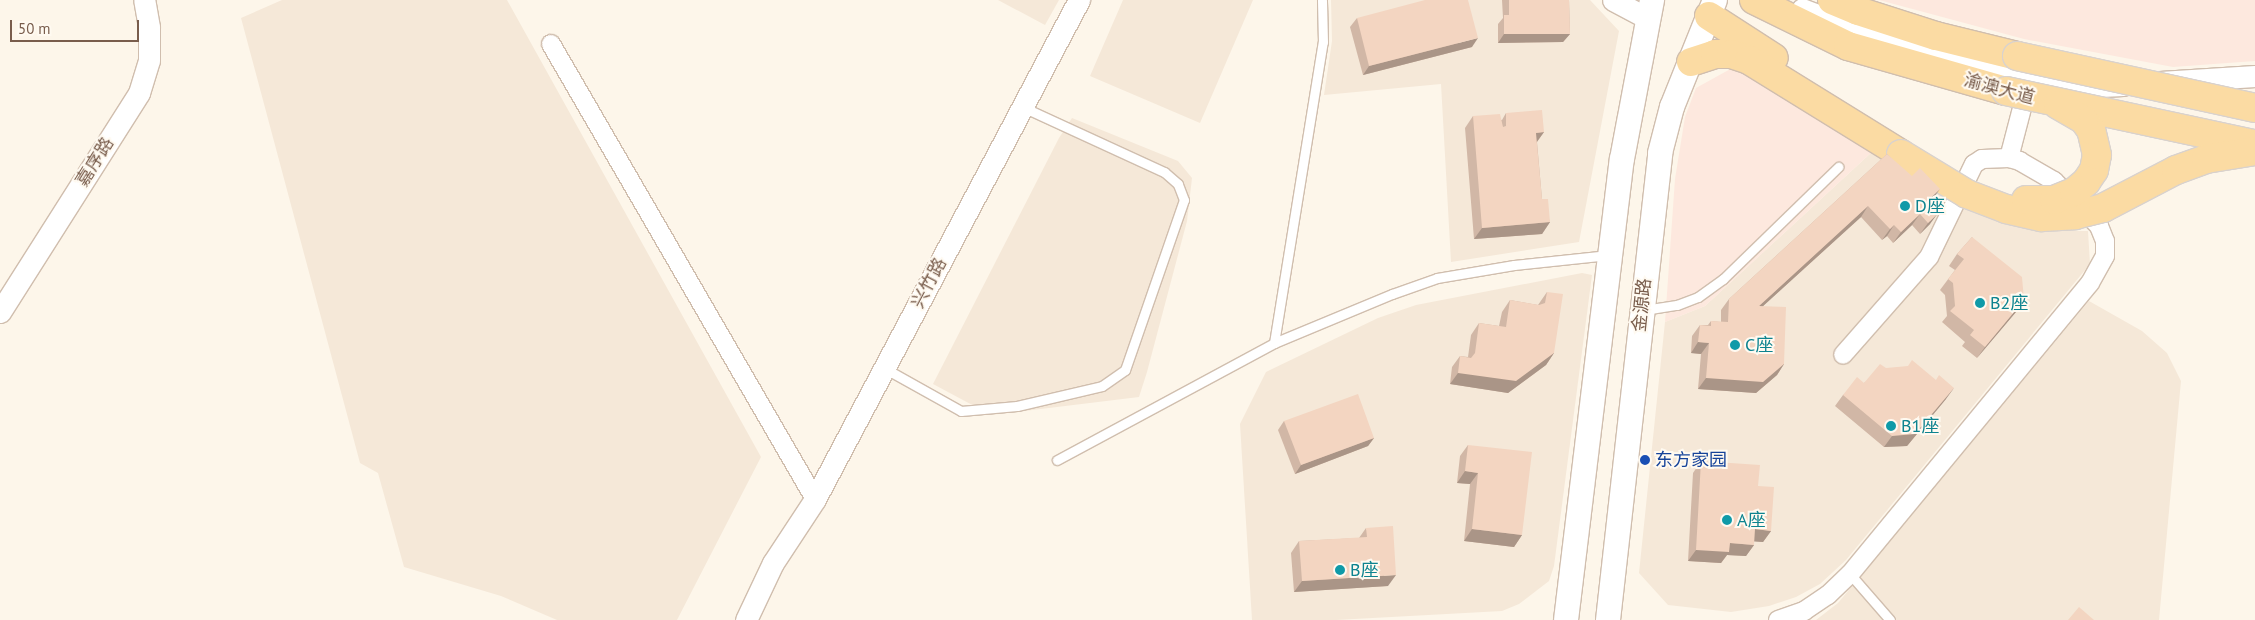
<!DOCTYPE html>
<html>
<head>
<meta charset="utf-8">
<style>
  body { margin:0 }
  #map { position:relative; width:2255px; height:620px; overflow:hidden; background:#fdf6ea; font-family:"PT Sans","Noto Sans SC",sans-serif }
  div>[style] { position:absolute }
  .residential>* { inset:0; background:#f5e8d8 }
  .commercial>* { inset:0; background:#fde8de }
  .roads { filter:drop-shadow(1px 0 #d0beae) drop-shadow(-1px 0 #d0beae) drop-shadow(0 1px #d0beae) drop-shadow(0 -1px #d0beae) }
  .service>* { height:9px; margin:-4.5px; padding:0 4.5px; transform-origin:4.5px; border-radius:4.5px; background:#fff }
  .minor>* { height:18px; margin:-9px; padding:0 9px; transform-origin:9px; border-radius:9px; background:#fff }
  .tertiary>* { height:21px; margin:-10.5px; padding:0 10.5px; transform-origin:10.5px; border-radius:10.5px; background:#fff }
  .secondary>* { height:24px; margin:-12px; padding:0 12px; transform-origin:12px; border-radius:12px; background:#fff }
  .primary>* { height:28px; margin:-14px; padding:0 14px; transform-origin:14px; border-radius:14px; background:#fbdba3 }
  .bridges { filter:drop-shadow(1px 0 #d9d2cd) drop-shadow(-1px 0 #d9d2cd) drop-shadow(0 1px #d9d2cd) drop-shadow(0 -1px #d9d2cd) }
  .primary-bridge>* { height:28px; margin:-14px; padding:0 14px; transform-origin:14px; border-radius:14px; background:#fbdba3 }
  .wall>* { inset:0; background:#d1b7a6 }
  .shaded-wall>* { inset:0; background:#aa9587 }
  .building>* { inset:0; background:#f3d5c1 }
  .dots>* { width:14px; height:14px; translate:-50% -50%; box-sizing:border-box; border:2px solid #fffaf1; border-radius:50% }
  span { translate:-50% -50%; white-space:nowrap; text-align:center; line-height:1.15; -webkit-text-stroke:4px #fffaf1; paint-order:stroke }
  .street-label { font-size:18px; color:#795d4c }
  .culture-label { font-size:18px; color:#0d838f }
  .left { translate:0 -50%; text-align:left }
  .transit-label { font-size:18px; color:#164399 }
  .scale { position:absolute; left:10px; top:20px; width:129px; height:22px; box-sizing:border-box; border:2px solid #795d4c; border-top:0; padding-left:6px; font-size:15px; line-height:18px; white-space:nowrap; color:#795d4c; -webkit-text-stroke:4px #fffaf1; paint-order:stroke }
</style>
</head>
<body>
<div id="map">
  <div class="residential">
    <div style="clip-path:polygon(282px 0,507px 0,761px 457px,677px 620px,557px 620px,501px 596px,404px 567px,378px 473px,360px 463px,241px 18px)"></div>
    <div style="clip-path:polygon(998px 0,1059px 0,1045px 25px)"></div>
    <div style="clip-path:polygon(1123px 0,1253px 0,1200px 123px,1090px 76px)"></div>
    <div style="clip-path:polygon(1331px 0,1590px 0,1619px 31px,1579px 242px,1451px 262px,1441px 84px,1324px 95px,1332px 41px)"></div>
    <div style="clip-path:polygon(1072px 118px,1178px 161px,1192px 178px,1187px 221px,1147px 372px,1139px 397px,991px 415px,933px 384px,1059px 138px)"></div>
    <div style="clip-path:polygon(1873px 151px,1974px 212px,2042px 231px,2088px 231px,2090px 264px,1846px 560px,1820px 584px,1796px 597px,1769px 606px,1731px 612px,1668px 605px,1639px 573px,1665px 322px,1705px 306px)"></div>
    <div style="clip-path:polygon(1582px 273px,1592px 275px,1554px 566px,1549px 581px,1519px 604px,1502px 611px,1336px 620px,1252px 620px,1240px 424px,1266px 372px,1378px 318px,1416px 305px)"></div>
    <div style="clip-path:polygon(2089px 301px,2142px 331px,2167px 353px,2181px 381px,2159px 620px,1816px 620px,1838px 603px)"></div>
  </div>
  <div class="commercial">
    <div style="clip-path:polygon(1879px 0,2255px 0,2255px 61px,2173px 67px,2024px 39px)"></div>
    <div style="clip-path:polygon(1734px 67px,1873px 151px,1705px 306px,1665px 322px,1675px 179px,1685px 117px,1696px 88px)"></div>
  </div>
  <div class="roads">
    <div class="service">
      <div style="left:1644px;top:310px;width:33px;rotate:-9deg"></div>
      <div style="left:1677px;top:305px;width:22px;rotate:-21deg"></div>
      <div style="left:1698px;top:297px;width:31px;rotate:-36deg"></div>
      <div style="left:1723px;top:279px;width:161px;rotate:-44.2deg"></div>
      <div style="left:1274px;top:343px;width:305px;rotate:-80.8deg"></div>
      <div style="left:1323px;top:42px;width:42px;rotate:-91.4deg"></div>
      <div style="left:884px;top:368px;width:88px;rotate:29.2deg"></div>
      <div style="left:961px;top:411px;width:56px;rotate:-5.1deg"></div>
      <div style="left:1017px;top:406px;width:87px;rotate:-13.2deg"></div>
      <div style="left:1102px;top:386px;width:28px;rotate:-35deg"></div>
      <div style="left:1125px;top:370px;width:180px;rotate:-70.9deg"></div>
      <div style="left:1184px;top:200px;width:17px;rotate:-111deg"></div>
      <div style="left:1178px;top:184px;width:18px;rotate:-139deg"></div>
      <div style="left:1164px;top:172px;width:155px;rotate:-155.3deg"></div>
      <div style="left:1057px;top:460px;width:247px;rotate:-28.3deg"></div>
      <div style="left:1274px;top:343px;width:128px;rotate:-22.6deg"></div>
      <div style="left:1392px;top:294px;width:48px;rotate:-19.6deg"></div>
      <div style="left:1437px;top:278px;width:78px;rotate:-9.6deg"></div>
      <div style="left:1514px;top:265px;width:95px;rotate:-6.1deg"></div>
      <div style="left:1850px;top:574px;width:61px;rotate:49deg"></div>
    </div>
    <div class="minor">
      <div style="left:551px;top:44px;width:526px;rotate:59.88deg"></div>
      <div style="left:2009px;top:158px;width:75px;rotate:-75.4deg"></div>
      <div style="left:1778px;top:620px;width:28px;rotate:-19deg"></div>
      <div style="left:1804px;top:611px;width:29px;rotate:-34deg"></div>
      <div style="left:1828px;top:595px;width:30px;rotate:-44deg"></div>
      <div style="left:1850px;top:574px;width:377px;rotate:-50.5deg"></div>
      <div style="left:2090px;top:283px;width:31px;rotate:-61deg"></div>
      <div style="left:2105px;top:256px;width:15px;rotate:-90deg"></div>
      <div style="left:2105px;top:241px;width:16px;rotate:-112deg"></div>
      <div style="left:2099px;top:226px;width:64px;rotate:-135deg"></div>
      <div style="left:2054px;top:181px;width:39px;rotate:-150deg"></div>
      <div style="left:2020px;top:161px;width:11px;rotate:-165deg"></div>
      <div style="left:2009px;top:158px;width:27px;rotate:178deg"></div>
      <div style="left:1982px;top:159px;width:9px;rotate:148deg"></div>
      <div style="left:1974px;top:164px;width:103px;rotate:115.8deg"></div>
      <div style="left:1929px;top:257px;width:130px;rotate:131.3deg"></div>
    </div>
    <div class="tertiary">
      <div style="left:1613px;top:0;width:40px;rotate:28deg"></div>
      <div style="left:1802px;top:9px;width:73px;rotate:20.9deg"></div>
      <div style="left:1870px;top:35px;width:166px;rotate:15.7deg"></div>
      <div style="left:2030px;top:80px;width:49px;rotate:8.3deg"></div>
      <div style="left:2078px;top:87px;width:45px;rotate:-2.5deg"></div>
      <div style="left:2160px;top:82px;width:95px;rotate:-3.6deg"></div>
      <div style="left:0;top:312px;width:259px;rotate:-57.6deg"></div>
      <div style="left:139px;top:93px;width:34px;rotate:-73deg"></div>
      <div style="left:149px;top:60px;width:33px;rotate:-90deg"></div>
      <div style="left:149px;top:27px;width:27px;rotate:-100deg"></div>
      <div style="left:746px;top:620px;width:63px;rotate:-64.7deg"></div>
      <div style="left:773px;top:563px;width:77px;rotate:-56.7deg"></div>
      <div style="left:815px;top:499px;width:565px;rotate:-62.12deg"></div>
    </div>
    <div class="secondary">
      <div style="left:1566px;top:620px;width:464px;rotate:-83.1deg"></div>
      <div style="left:1622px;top:159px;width:162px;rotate:-79.3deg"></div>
      <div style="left:1608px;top:620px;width:470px;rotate:-83.6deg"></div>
      <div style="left:1660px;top:153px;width:48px;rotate:-75.4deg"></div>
      <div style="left:1672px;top:107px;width:115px;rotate:-68.1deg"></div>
    </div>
    <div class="primary">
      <div style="left:1754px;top:0;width:105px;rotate:26.1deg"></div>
      <div style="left:1848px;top:46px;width:164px;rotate:15.9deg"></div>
      <div style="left:1832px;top:0;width:28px;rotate:23deg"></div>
      <div style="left:1858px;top:11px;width:82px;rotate:17.8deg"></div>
      <div style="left:1936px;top:36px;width:83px;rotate:13.9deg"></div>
      <div style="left:1709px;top:16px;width:77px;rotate:32.9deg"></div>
      <div style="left:1691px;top:62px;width:25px;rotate:-18deg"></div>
      <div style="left:1715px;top:54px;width:16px"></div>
      <div style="left:1731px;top:54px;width:19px;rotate:18deg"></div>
      <div style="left:1749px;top:60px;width:179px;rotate:31.7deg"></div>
    </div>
  </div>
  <div class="bridges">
    <div class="primary-bridge">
      <div style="left:2017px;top:56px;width:244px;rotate:12.3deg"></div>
      <div style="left:2006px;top:91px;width:254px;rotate:12.1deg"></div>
      <div style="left:1901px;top:154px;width:77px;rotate:31.2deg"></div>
      <div style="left:1967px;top:194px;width:42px;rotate:21deg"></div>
      <div style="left:2006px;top:209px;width:37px;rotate:13deg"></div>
      <div style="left:2042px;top:217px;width:33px;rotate:-3deg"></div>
      <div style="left:2075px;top:215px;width:29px;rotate:-14deg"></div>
      <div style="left:2103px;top:208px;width:82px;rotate:-27.5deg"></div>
      <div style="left:2176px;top:170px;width:32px;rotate:-20deg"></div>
      <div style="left:2206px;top:159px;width:50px;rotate:-9.3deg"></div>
      <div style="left:2026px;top:200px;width:28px"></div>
      <div style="left:2054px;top:200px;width:22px;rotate:-22deg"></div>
      <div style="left:2074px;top:192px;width:16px;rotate:-40deg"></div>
      <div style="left:2086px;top:182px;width:14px;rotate:-56deg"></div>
      <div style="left:2094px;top:170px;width:15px;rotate:-79deg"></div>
      <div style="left:2097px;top:155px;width:26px;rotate:-103deg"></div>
      <div style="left:2091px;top:130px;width:12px;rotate:-125deg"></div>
      <div style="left:2084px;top:120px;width:30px;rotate:-150deg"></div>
    </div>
  </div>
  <div class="wall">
    <div style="clip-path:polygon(1502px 0,1569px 0,1570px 34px,1563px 42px,1498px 43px,1498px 24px,1503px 18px)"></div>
    <div style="clip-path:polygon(1357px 18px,1472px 47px,1363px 75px,1350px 27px)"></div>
    <div style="clip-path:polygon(1506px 113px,1544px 132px,1537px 142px,1542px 199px,1550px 222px,1542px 234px,1474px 239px,1465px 128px,1473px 116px,1502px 120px)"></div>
    <div style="clip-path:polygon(1887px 154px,1932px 200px,1929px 203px,1930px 224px,1920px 234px,1912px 225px,1893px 243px,1887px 236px,1882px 240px,1861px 217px,1763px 306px,1784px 364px,1777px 375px,1756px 393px,1698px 389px,1701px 354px,1691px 353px,1692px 336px,1700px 325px,1708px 325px,1711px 321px,1721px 322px,1721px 310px,1729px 299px)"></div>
    <div style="clip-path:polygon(1972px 237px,2016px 312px,1977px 358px,1962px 346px,1965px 342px,1942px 322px,1947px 316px,1945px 295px,1940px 290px,1955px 270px,1949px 266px,1957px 254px)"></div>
    <div style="clip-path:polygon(1547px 292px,1554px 353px,1546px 365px,1508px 393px,1450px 384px,1452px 367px,1460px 356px,1468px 357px,1471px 335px,1479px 323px,1499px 326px,1502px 312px,1510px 300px,1538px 305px)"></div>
    <div style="clip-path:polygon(1886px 368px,1946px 399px,1907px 446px,1884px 447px,1835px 406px,1843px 395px,1864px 383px)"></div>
    <div style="clip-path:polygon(1284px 421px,1374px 438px,1368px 446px,1295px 474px,1278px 430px)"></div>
    <div style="clip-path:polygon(1468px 445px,1522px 535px,1514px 547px,1464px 541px,1470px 484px,1457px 483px,1460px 456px)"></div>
    <div style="clip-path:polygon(1701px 461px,1758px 486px,1771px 531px,1763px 542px,1754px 541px,1754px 545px,1746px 556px,1727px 555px,1721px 563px,1688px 561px,1693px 473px)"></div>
    <div style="clip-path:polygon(1366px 528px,1388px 586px,1294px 592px,1291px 553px,1299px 541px,1359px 538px)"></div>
  </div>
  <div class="shaded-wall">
    <div style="clip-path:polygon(1504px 34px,1570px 34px,1563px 42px,1498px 43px)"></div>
    <div style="clip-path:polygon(1478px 38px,1472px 47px,1363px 75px,1369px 66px)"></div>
    <div style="clip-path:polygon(1544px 132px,1536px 143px,1536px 133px)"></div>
    <div style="clip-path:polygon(1940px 189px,1932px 200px,1920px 212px,1927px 201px)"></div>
    <div style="clip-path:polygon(1868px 206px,1861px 217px,1751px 317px,1759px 306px)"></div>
    <div style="clip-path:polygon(1938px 213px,1930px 224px,1920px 234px,1928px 223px)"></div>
    <div style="clip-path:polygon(1920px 214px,1912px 225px,1893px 243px,1901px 232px)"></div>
    <div style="clip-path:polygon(1550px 222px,1542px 234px,1474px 239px,1482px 228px)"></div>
    <div style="clip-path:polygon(1894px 225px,1887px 236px,1882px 240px,1890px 229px)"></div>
    <div style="clip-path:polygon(2024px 300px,2016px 312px,1977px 358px,1985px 347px)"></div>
    <div style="clip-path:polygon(1698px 342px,1709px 343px,1701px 354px,1691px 353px)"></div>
    <div style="clip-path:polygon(1554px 353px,1546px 365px,1508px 393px,1450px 384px,1458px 373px)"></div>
    <div style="clip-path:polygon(1784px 364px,1777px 375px,1756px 393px,1698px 389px,1706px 378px)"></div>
    <div style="clip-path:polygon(1954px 388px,1946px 399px,1907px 446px,1884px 447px,1892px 436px)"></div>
    <div style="clip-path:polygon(1374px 438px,1368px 446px,1295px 474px,1301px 465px)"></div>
    <div style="clip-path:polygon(1465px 471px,1478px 473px,1470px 484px,1457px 483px)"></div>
    <div style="clip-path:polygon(1472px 529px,1522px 535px,1514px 547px,1464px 541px)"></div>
    <div style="clip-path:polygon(1755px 529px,1771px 531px,1763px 542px,1747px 541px)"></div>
    <div style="clip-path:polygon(1730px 543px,1754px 545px,1746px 556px,1727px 555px,1721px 563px,1688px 561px,1696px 550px)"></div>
    <div style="clip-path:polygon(1396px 575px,1388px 586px,1294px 592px,1302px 581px)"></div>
  </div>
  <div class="building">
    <div style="clip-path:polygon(1425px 0,1468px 0,1478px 38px,1369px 66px,1357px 18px)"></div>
    <div style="clip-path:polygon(1509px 0,1569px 0,1570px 34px,1504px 34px,1504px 15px,1509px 15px)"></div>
    <div style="clip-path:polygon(1542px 110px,1544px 132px,1536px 133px,1542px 199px,1548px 199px,1550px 222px,1482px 228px,1473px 116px,1500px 114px,1503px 127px,1506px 126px,1506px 113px)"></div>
    <div style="clip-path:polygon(1887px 154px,1912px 176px,1920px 168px,1940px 189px,1927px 201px,1938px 213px,1928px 223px,1920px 214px,1901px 232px,1894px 225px,1890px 229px,1868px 206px,1759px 306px,1786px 307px,1784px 364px,1763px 382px,1706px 378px,1709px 343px,1698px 342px,1700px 325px,1711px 326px,1711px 321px,1728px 322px,1729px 299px)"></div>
    <div style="clip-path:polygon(1972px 237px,2022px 277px,2024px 300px,1985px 347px,1970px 335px,1974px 330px,1950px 311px,1955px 306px,1953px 283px,1948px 279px,1964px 259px,1957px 254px)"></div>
    <div style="clip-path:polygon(1547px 292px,1563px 294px,1554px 353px,1516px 381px,1458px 373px,1460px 356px,1471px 358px,1475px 353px,1479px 323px,1506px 327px,1510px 300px,1539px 305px,1545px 303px)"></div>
    <div style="clip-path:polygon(1912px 360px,1936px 380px,1939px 375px,1954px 388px,1915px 434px,1892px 436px,1843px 395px,1857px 377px,1864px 383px,1880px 364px,1886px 368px,1908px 366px)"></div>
    <div style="clip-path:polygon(1358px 394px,1374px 438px,1301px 465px,1284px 421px)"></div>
    <div style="clip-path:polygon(1468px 445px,1532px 452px,1522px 535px,1472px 529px,1478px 473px,1465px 471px)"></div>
    <div style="clip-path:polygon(1701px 461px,1760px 465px,1758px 486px,1774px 487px,1771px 531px,1755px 529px,1754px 545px,1730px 543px,1729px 552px,1696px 550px)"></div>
    <div style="clip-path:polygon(1393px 526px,1396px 575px,1302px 581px,1299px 541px,1367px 537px,1366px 528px)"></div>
    <div style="clip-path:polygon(2079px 607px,2094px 620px,2068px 620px)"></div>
  </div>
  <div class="dots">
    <div style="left:1905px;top:206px;background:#0f9aa8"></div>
    <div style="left:1980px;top:303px;background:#0f9aa8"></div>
    <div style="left:1735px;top:345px;background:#0f9aa8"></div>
    <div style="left:1891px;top:426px;background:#0f9aa8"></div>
    <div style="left:1645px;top:460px;background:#1a4fb4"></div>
    <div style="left:1727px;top:520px;background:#0f9aa8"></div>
    <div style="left:1340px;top:570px;background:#0f9aa8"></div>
  </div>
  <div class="street-label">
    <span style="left:1999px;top:89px;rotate:15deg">渝澳大道</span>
    <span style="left:95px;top:162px;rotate:-58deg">嘉序路</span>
    <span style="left:929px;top:283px;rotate:-62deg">兴竹路</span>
    <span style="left:1642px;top:305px;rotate:-84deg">金源路</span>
  </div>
  <div class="culture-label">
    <span class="left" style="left:1915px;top:206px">D座</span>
    <span class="left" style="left:1990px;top:303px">B2座</span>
    <span class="left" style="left:1745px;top:345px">C座</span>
    <span class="left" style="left:1901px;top:426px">B1座</span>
    <span class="left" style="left:1737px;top:520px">A座</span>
    <span class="left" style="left:1350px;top:570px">B座</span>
  </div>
  <div class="transit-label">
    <span class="left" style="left:1655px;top:460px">东方家园</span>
  </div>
  <div class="scale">50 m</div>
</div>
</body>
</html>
